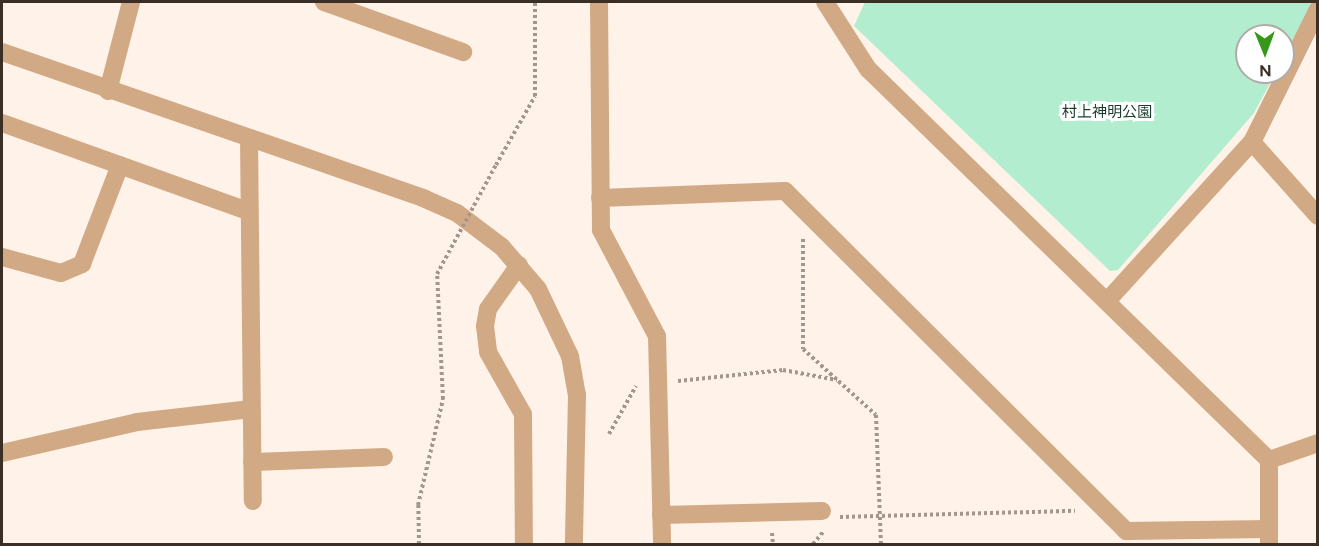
<!DOCTYPE html>
<html>
<head>
<meta charset="utf-8">
<style>
  body { margin:0 }
  #map { position:relative; width:1319px; height:546px; overflow:hidden; background:#fff2e8; font-family:Figtree,"Noto Sans JP",sans-serif }
  div>[style] { position:absolute }
  .green>* { inset:0; background:#b2edcf }
  .path>* { height:4px; margin-top:-2px; transform-origin:0; background:repeating-linear-gradient(90deg,#a3978d 0 3px,transparent 0 6px) }
  .minor>* { height:18px; margin:-9px; padding:0 9px; transform-origin:9px; border-radius:9px; background:#d2a985 }
  .path-bridge>* { height:4px; margin-top:-2px; transform-origin:0; background:repeating-linear-gradient(90deg,#a3978d 0 3px,transparent 0 6px) }
  span { translate:-50% -50%; white-space:nowrap; text-align:center; line-height:1.15; -webkit-text-stroke:6px #fff; paint-order:stroke }
  .park-label { font-size:15px; color:#193b2b }
  .frame { position:absolute; inset:0; border:3px solid #3a2e25; pointer-events:none }
  .north { position:absolute; left:1235px; top:24px; width:60px; height:60px; box-sizing:border-box; background:#fff; border:2px solid #b0aba8; border-radius:50%; rotate:179deg; font-size:16px; font-weight:700; line-height:24px; text-align:center; color:#3a2e25 }
  .north::after { content:''; display:block; margin:auto; width:21px; height:27px; background:#379718; clip-path:polygon(50% 0,100% 100%,50% 72%,0 100%) }
</style>
</head>
<body>
<div id="map">
  <div class="green">
    <div style="clip-path:polygon(865px 2px,1313px 2px,1283px 59px,1283px 36px,1247px 36px,1247px 72px,1276px 72px,1254px 113px,1118px 270px,1110px 271px,854px 26px)"></div>
  </div>
  <div class="path">
    <div style="left:496px;top:165px;width:79px;rotate:-60.5deg"></div>
    <div style="left:535px;top:96px;width:94px;rotate:-90deg"></div>
    <div style="left:803px;top:239px;width:110px;rotate:90deg"></div>
    <div style="left:803px;top:349px;width:98px;rotate:42.1deg"></div>
    <div style="left:876px;top:415px;width:129px;rotate:87.8deg"></div>
    <div style="left:678px;top:381px;width:106px;rotate:-6deg"></div>
    <div style="left:783px;top:370px;width:55px;rotate:10.5deg"></div>
    <div style="left:609px;top:434px;width:55px;rotate:-60.6deg"></div>
    <div style="left:840px;top:517px;width:235px;rotate:-1.5deg"></div>
    <div style="left:772px;top:533px;width:11px;rotate:85deg"></div>
    <div style="left:419px;top:544px;width:39px;rotate:-91deg"></div>
    <div style="left:418px;top:505px;width:109px;rotate:-76.7deg"></div>
    <div style="left:443px;top:399px;width:125px;rotate:-92.7deg"></div>
    <div style="left:813px;top:544px;width:17px;rotate:-50deg"></div>
  </div>
  <div class="minor">
    <div style="left:324px;top:2px;width:148px;rotate:19.8deg"></div>
    <div style="left:599px;top:2px;width:228px;rotate:89.5deg"></div>
    <div style="left:601px;top:230px;width:120px;rotate:62.2deg"></div>
    <div style="left:657px;top:336px;width:208px;rotate:88.6deg"></div>
    <div style="left:825px;top:2px;width:80px;rotate:57.3deg"></div>
    <div style="left:868px;top:69px;width:560px;rotate:44.28deg"></div>
    <div style="left:1269px;top:460px;width:84px;rotate:90deg"></div>
    <div style="left:2px;top:52px;width:446px;rotate:19.1deg"></div>
    <div style="left:423px;top:198px;width:37px;rotate:24deg"></div>
    <div style="left:457px;top:213px;width:56px;rotate:37.1deg"></div>
    <div style="left:502px;top:247px;width:55px;rotate:49.4deg"></div>
    <div style="left:538px;top:289px;width:74px;rotate:64.5deg"></div>
    <div style="left:570px;top:356px;width:40px;rotate:80deg"></div>
    <div style="left:577px;top:395px;width:149px;rotate:91.2deg"></div>
    <div style="left:108px;top:91px;width:92px;rotate:-75.5deg"></div>
    <div style="left:2px;top:123px;width:261px;rotate:19.7deg"></div>
    <div style="left:249px;top:138px;width:363px;rotate:89.4deg"></div>
    <div style="left:1252px;top:142px;width:99px;rotate:48.3deg"></div>
    <div style="left:600px;top:198px;width:185px;rotate:-2.2deg"></div>
    <div style="left:785px;top:191px;width:482px;rotate:44.9deg"></div>
    <div style="left:1126px;top:531px;width:143px;rotate:-0.8deg"></div>
    <div style="left:2px;top:257px;width:61px;rotate:15.2deg"></div>
    <div style="left:61px;top:273px;width:23px;rotate:-23deg"></div>
    <div style="left:82px;top:264px;width:106px;rotate:-69deg"></div>
    <div style="left:519px;top:265px;width:54px;rotate:125.2deg"></div>
    <div style="left:488px;top:309px;width:17px;rotate:100deg"></div>
    <div style="left:485px;top:326px;width:26px;rotate:83deg"></div>
    <div style="left:488px;top:352px;width:71px;rotate:60.6deg"></div>
    <div style="left:523px;top:414px;width:130px;rotate:89.6deg"></div>
    <div style="left:1108px;top:300px;width:214px;rotate:-47.7deg"></div>
    <div style="left:1252px;top:142px;width:148px;rotate:-63.6deg"></div>
    <div style="left:2px;top:453px;width:139px;rotate:-12.9deg"></div>
    <div style="left:137px;top:422px;width:115px;rotate:-6.5deg"></div>
    <div style="left:1269px;top:460px;width:52px;rotate:-19.1deg"></div>
    <div style="left:252px;top:462px;width:132px;rotate:-2.2deg"></div>
    <div style="left:661px;top:515px;width:161px;rotate:-1.4deg"></div>
  </div>
  <div class="path-bridge">
    <div style="left:437px;top:274px;width:124px;rotate:-61.6deg"></div>
  </div>
  <div class="park-label">
    <span style="left:1107px;top:113px">村上神明公園</span>
  </div>
  <div class="frame"></div>
  <div class="north">N</div>
</div>
</body>
</html>
